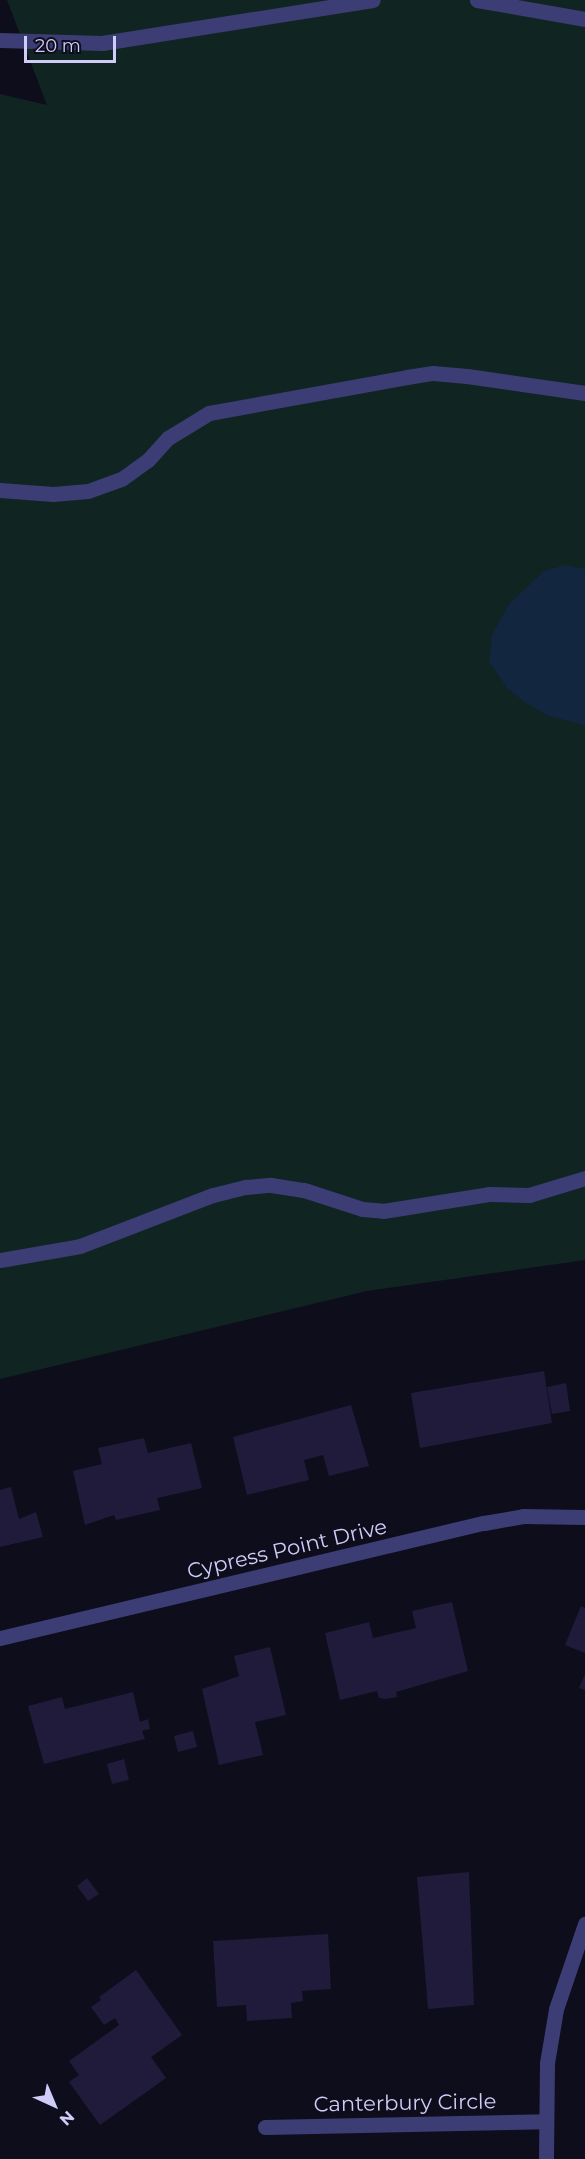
<!DOCTYPE html>
<html>
<head>
<meta charset="utf-8">
<style>
  body { margin:0 }
  #map { position:relative; width:585px; height:2159px; overflow:hidden; background:#0e0d1b; font-family:Montserrat,sans-serif }
  div>[style] { position:absolute }
  .green>* { inset:0; background:#102422 }
  .water>* { inset:0; background:#12263f }
  .building>* { inset:0; background:#201b3a }
  .service>* { height:15px; margin:-7.5px; padding:0 7.5px; transform-origin:7.5px; border-radius:7.5px; background:#3c3d75 }
  .minor>* { height:15px; margin:-7.5px; padding:0 7.5px; transform-origin:7.5px; border-radius:7.5px; background:#3c3d75 }
  .tertiary>* { height:15px; margin:-7.5px; padding:0 7.5px; transform-origin:7.5px; border-radius:7.5px; background:#3c3d75 }
  span { translate:-50% -50%; white-space:nowrap; text-align:center; line-height:1.15; -webkit-text-stroke:4.5px #0e0d1b; paint-order:stroke }
  .street-label { font-size:21px; color:#cfccfa }
  .north { position:absolute; left:24px; top:2075px; width:60px; height:60px; -webkit-text-stroke:4px #0e0d1b; paint-order:stroke; rotate:136deg; font-size:16px; font-weight:700; line-height:24px; text-align:center; color:#cfccfa }
  .north::after { content:''; display:block; margin:auto; width:21px; height:27px; background:#cfccfa; clip-path:polygon(50% 0,100% 100%,50% 72%,0 100%) }
  .scale { position:absolute; left:24px; top:36px; width:92px; height:27px; box-sizing:border-box; border:3px solid #cfccfa; border-top:0; padding-left:8px; font-size:18px; line-height:21px; white-space:nowrap; color:#cfccfa; -webkit-text-stroke:4px #0e0d1b; paint-order:stroke }
</style>
</head>
<body>
<div id="map">
  <div class="green">
    <div style="clip-path:polygon(7px 0,585px 0,585px 1260px,367px 1291px,0 1379px,0 94px,47px 105px)"></div>
  </div>
  <div class="water">
    <div style="clip-path:polygon(565px 565px,585px 569px,585px 725px,549px 716px,526px 703px,508px 689px,489px 662px,492px 635px,509px 604px,544px 571px)"></div>
  </div>
  <div class="building">
    <div style="clip-path:polygon(544px 1371px,552px 1423px,420px 1448px,411px 1393px)"></div>
    <div style="clip-path:polygon(566px 1383px,570px 1411px,552px 1414px,547px 1387px)"></div>
    <div style="clip-path:polygon(351px 1405px,369px 1466px,329px 1476px,323px 1455px,304px 1460px,309px 1480px,247px 1495px,233px 1437px)"></div>
    <div style="clip-path:polygon(144px 1438px,148px 1453px,191px 1443px,202px 1488px,157px 1498px,160px 1510px,116px 1520px,114px 1515px,85px 1525px,73px 1471px,102px 1464px,98px 1448px)"></div>
    <div style="clip-path:polygon(11px 1487px,19px 1519px,36px 1512px,43px 1537px,0 1547px,0 1490px)"></div>
    <div style="clip-path:polygon(452px 1602px,468px 1671px,396px 1692px,397px 1697px,386px 1699px,379px 1698px,377px 1691px,340px 1700px,325px 1633px,369px 1622px,373px 1638px,416px 1628px,412px 1611px)"></div>
    <div style="clip-path:polygon(581px 1606px,585px 1608px,585px 1653px,565px 1645px)"></div>
    <div style="clip-path:polygon(270px 1647px,286px 1715px,255px 1722px,263px 1755px,219px 1765px,202px 1689px,239px 1676px,234px 1656px)"></div>
    <div style="clip-path:polygon(585px 1674px,585px 1690px,579px 1688px)"></div>
    <div style="clip-path:polygon(133px 1692px,140px 1722px,148px 1719px,150px 1729px,142px 1731px,145px 1739px,44px 1764px,28px 1706px,62px 1697px,65px 1709px)"></div>
    <div style="clip-path:polygon(193px 1731px,197px 1747px,178px 1752px,174px 1736px)"></div>
    <div style="clip-path:polygon(124px 1759px,129px 1780px,112px 1784px,107px 1764px)"></div>
    <div style="clip-path:polygon(469px 1872px,474px 2005px,428px 2009px,417px 1877px)"></div>
    <div style="clip-path:polygon(87px 1878px,99px 1894px,88px 1901px,77px 1886px)"></div>
    <div style="clip-path:polygon(328px 1934px,331px 1989px,302px 1991px,303px 2001px,291px 2003px,292px 2018px,247px 2021px,246px 2005px,217px 2007px,213px 1941px)"></div>
    <div style="clip-path:polygon(136px 1970px,182px 2035px,151px 2057px,166px 2078px,100px 2125px,69px 2082px,79px 2075px,69px 2061px,119px 2025px,115px 2018px,104px 2025px,91px 2007px,101px 2000px,99px 1997px)"></div>
  </div>
  <div class="service">
    <div style="left:0;top:490px;width:53px;rotate:4.3deg"></div>
    <div style="left:53px;top:494px;width:35px;rotate:-5deg"></div>
    <div style="left:88px;top:491px;width:37px;rotate:-20deg"></div>
    <div style="left:123px;top:478px;width:31px;rotate:-36deg"></div>
    <div style="left:148px;top:460px;width:30px;rotate:-48deg"></div>
    <div style="left:168px;top:438px;width:48px;rotate:-31.4deg"></div>
    <div style="left:209px;top:413px;width:201px;rotate:-10.3deg"></div>
    <div style="left:407px;top:377px;width:26px;rotate:-9deg"></div>
    <div style="left:433px;top:373px;width:34px;rotate:5deg"></div>
    <div style="left:467px;top:376px;width:119px;rotate:8.2deg"></div>
    <div style="left:0;top:1260px;width:81px;rotate:-9.9deg"></div>
    <div style="left:80px;top:1246px;width:142px;rotate:-21deg"></div>
    <div style="left:213px;top:1195px;width:34px;rotate:-14deg"></div>
    <div style="left:246px;top:1187px;width:25px;rotate:-5deg"></div>
    <div style="left:271px;top:1185px;width:33px;rotate:9deg"></div>
    <div style="left:304px;top:1190px;width:61px;rotate:18.1deg"></div>
    <div style="left:362px;top:1209px;width:21px;rotate:5deg"></div>
    <div style="left:383px;top:1211px;width:107px;rotate:-9.1deg"></div>
    <div style="left:489px;top:1194px;width:40px;rotate:1.4deg"></div>
    <div style="left:529px;top:1195px;width:59px;rotate:-16.9deg"></div>
  </div>
  <div class="minor">
    <div style="left:0;top:1638px;width:497px;rotate:-13.4deg"></div>
    <div style="left:484px;top:1523px;width:40px;rotate:-10deg"></div>
    <div style="left:523px;top:1516px;width:62px;rotate:0.9deg"></div>
    <div style="left:265px;top:2127px;width:280px;rotate:-1.2deg"></div>
    <div style="left:546px;top:2159px;width:96px;rotate:-89.4deg"></div>
    <div style="left:547px;top:2063px;width:55px;rotate:-80.5deg"></div>
    <div style="left:556px;top:2009px;width:90px;rotate:-71.2deg"></div>
  </div>
  <div class="tertiary">
    <div style="left:477px;top:0;width:110px;rotate:10deg"></div>
    <div style="left:0;top:40px;width:102px;rotate:1.7deg"></div>
    <div style="left:102px;top:43px;width:274px;rotate:-9deg"></div>
  </div>
  <div class="street-label">
    <span style="left:287px;top:1549px;rotate:-13deg">Cypress Point Drive</span>
    <span style="left:405px;top:2103px;rotate:-1deg">Canterbury Circle</span>
  </div>
  <div class="north">N</div>
  <div class="scale">20 m</div>
</div>
</body>
</html>
